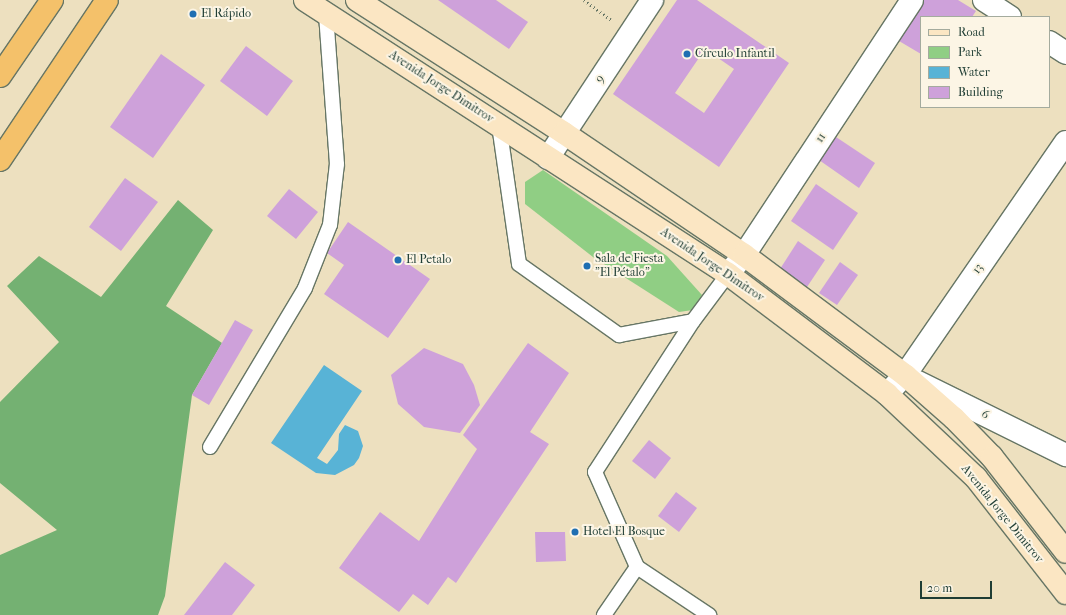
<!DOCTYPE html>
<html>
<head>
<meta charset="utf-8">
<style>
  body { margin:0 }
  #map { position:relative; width:1066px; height:615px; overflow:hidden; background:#ede0bf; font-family:"IM FELL French Canon",serif }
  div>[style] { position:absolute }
  .green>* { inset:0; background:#90ce84 }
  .forest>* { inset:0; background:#74b172 }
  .water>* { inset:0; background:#58b3d6 }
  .building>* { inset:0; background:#cea1da }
  .path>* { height:2.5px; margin-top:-1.25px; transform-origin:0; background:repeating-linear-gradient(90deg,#677665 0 1px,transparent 0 4px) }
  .roads { filter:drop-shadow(1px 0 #677665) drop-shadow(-1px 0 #677665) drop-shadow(0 1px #677665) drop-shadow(0 -1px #677665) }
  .service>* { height:14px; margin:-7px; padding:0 7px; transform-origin:7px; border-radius:7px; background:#fff }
  .minor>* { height:22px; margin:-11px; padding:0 11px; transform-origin:11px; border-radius:11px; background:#fff }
  .secondary>* { height:22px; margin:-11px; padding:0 11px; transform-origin:11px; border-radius:11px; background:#fbe6c3 }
  .trunk>* { height:22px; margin:-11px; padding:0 11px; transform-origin:11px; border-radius:11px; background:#f4c16a }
  .dots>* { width:11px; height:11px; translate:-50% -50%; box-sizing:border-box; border:2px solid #fcf5e5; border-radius:50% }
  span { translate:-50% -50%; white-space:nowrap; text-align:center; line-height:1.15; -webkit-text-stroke:4px #fcf5e5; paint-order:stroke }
  .poi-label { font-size:12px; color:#1f3d34 }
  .left { translate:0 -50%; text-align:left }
  .street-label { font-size:12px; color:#1f3d34 }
  .legend { position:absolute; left:920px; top:16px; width:130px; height:92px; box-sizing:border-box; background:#fcf5e5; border:1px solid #a4ab9e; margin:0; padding:5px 7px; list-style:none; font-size:12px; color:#1f3d34 }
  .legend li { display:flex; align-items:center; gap:8px; height:20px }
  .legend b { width:20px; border:1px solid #a4ab9e }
  .scale { position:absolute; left:920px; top:581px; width:72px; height:18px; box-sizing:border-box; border:2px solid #1f3d34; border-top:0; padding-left:5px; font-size:12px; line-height:14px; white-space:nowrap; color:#1f3d34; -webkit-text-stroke:3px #fcf5e5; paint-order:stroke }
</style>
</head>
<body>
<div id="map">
  <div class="green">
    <div style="clip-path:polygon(543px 170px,667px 256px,702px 295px,693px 310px,679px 312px,593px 257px,525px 204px,525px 182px)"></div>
  </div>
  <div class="forest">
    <div style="clip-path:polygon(178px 200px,213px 230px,166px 306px,222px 343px,192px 395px,165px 596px,158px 615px,0 615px,0 555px,57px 530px,0 483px,0 402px,59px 342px,7px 286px,39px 256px,101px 297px)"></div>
  </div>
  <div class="water">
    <div style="clip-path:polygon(324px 365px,362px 391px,317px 458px,327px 464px,338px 450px,339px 434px,345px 425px,358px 431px,363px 446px,359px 458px,354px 465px,335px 475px,316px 473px,271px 443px)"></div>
  </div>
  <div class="building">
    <div style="clip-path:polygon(438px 0,496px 0,528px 22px,509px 49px)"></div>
    <div style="clip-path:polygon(evenodd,677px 0,697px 0,789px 63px,719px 167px,613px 94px,677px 0,705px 49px,734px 69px,704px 113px,675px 93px,705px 49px)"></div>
    <div style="clip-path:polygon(924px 0,958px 0,976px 11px,972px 17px,921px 17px,921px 54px,899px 41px)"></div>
    <div style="clip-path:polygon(246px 46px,293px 81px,267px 116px,220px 81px)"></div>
    <div style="clip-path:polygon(161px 54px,205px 85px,153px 158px,110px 127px)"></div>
    <div style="clip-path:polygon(836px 137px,875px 163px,859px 188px,819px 160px)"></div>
    <div style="clip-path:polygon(125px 178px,158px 202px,121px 251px,89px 227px)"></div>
    <div style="clip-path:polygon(816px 184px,858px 213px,833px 250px,791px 221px)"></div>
    <div style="clip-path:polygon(289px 189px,318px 212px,296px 239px,267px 216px)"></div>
    <div style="clip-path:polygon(348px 222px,430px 279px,388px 338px,324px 294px,344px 265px,327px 253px)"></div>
    <div style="clip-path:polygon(798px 241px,825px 260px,807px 287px,780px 269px)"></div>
    <div style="clip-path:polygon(840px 262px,858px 275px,837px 305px,819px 293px)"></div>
    <div style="clip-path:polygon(235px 320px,253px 330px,209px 405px,192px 395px)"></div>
    <div style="clip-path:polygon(528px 343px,569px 373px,530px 432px,549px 444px,456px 583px,448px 577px,428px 605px,413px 594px,399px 612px,339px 568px,380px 512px,419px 541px,477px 449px,463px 435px)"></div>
    <div style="clip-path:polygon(424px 348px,463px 364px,474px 385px,480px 405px,460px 433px,424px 427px,398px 404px,391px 375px)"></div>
    <div style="clip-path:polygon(649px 440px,671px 458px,655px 479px,632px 461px)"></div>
    <div style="clip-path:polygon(676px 492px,697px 508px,679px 532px,658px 516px)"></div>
    <div style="clip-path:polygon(535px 532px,565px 532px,566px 561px,536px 562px)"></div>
    <div style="clip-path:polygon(225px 562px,255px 585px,232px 615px,184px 615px)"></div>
  </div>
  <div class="path">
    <div style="left:584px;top:0;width:34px;rotate:36deg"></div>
  </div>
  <div class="roads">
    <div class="service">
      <div style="left:499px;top:125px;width:140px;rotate:81.8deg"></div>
      <div style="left:519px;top:264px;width:123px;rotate:35.4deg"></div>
      <div style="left:619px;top:335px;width:75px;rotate:-10.7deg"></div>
      <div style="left:693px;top:321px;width:59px;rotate:-53.3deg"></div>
      <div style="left:693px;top:321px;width:180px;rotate:123deg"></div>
      <div style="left:595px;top:472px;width:104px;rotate:66.1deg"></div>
      <div style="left:637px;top:567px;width:87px;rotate:33.7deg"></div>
      <div style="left:210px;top:447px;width:185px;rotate:-59.1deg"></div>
      <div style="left:305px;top:288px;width:68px;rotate:-68.4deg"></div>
      <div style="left:330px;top:225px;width:61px;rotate:-83.5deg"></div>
      <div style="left:337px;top:164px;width:150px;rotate:-94.2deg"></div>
      <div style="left:604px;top:615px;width:58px;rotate:-55.5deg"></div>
    </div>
    <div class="minor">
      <div style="left:984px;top:0;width:31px;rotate:33deg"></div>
      <div style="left:1049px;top:42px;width:20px;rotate:33deg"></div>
      <div style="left:548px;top:158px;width:189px;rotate:-56.6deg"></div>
      <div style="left:728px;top:274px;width:25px;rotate:-50deg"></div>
      <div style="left:744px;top:255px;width:305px;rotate:-56.6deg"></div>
      <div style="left:918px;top:382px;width:165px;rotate:26.3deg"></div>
      <div style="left:887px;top:394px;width:26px;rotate:-47deg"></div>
      <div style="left:905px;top:375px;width:283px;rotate:-55.4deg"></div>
    </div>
    <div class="secondary">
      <div style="left:305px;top:0;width:504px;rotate:32.93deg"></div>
      <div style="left:728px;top:274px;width:199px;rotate:37deg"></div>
      <div style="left:887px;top:394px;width:122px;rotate:43.3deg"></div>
      <div style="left:976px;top:478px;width:146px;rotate:52deg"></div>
      <div style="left:357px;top:0;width:246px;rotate:32.7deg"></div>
      <div style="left:564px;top:133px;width:217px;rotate:34.1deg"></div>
      <div style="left:744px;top:255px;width:201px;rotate:36.7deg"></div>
      <div style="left:905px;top:375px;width:65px;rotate:41.3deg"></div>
      <div style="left:954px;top:418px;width:54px;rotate:45.7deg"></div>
      <div style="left:992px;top:457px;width:120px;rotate:52.1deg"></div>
    </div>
    <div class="trunk">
      <div style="left:0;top:76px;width:92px;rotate:-55.6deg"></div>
      <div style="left:0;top:160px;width:192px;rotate:-56.2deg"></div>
    </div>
  </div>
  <div class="dots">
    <div style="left:193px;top:14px;background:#1f6fb2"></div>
    <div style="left:687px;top:54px;background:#1f6fb2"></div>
    <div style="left:398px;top:260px;background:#1f6fb2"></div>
    <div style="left:587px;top:266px;background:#1f6fb2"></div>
    <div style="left:575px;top:532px;background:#1f6fb2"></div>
  </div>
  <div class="poi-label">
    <span class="left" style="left:201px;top:14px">El Rápido</span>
    <span class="left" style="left:695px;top:54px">Círculo Infantil</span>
    <span class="left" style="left:595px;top:266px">Sala de Fiesta<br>"El Pétalo"</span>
    <span class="left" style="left:406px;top:260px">El Petalo</span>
    <span class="left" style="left:583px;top:532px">Hotel El Bosque</span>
  </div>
  <div class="street-label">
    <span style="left:600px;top:79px;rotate:-57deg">9</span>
    <span style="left:441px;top:87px;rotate:33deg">Avenida Jorge Dimitrov</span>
    <span style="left:821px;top:138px;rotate:-57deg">11</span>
    <span style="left:712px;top:265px;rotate:34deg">Avenida Jorge Dimitrov</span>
    <span style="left:978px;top:269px;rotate:-55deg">13</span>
    <span style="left:985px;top:415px;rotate:26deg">6</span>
    <span style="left:1002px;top:514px;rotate:51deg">Avenida Jorge Dimitrov</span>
  </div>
  <ul class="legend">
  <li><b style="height:5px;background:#fbe6c3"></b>Road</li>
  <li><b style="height:11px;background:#90ce84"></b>Park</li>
  <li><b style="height:11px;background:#58b3d6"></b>Water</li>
  <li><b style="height:11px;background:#cea1da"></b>Building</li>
  </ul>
  <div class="scale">20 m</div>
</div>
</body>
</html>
